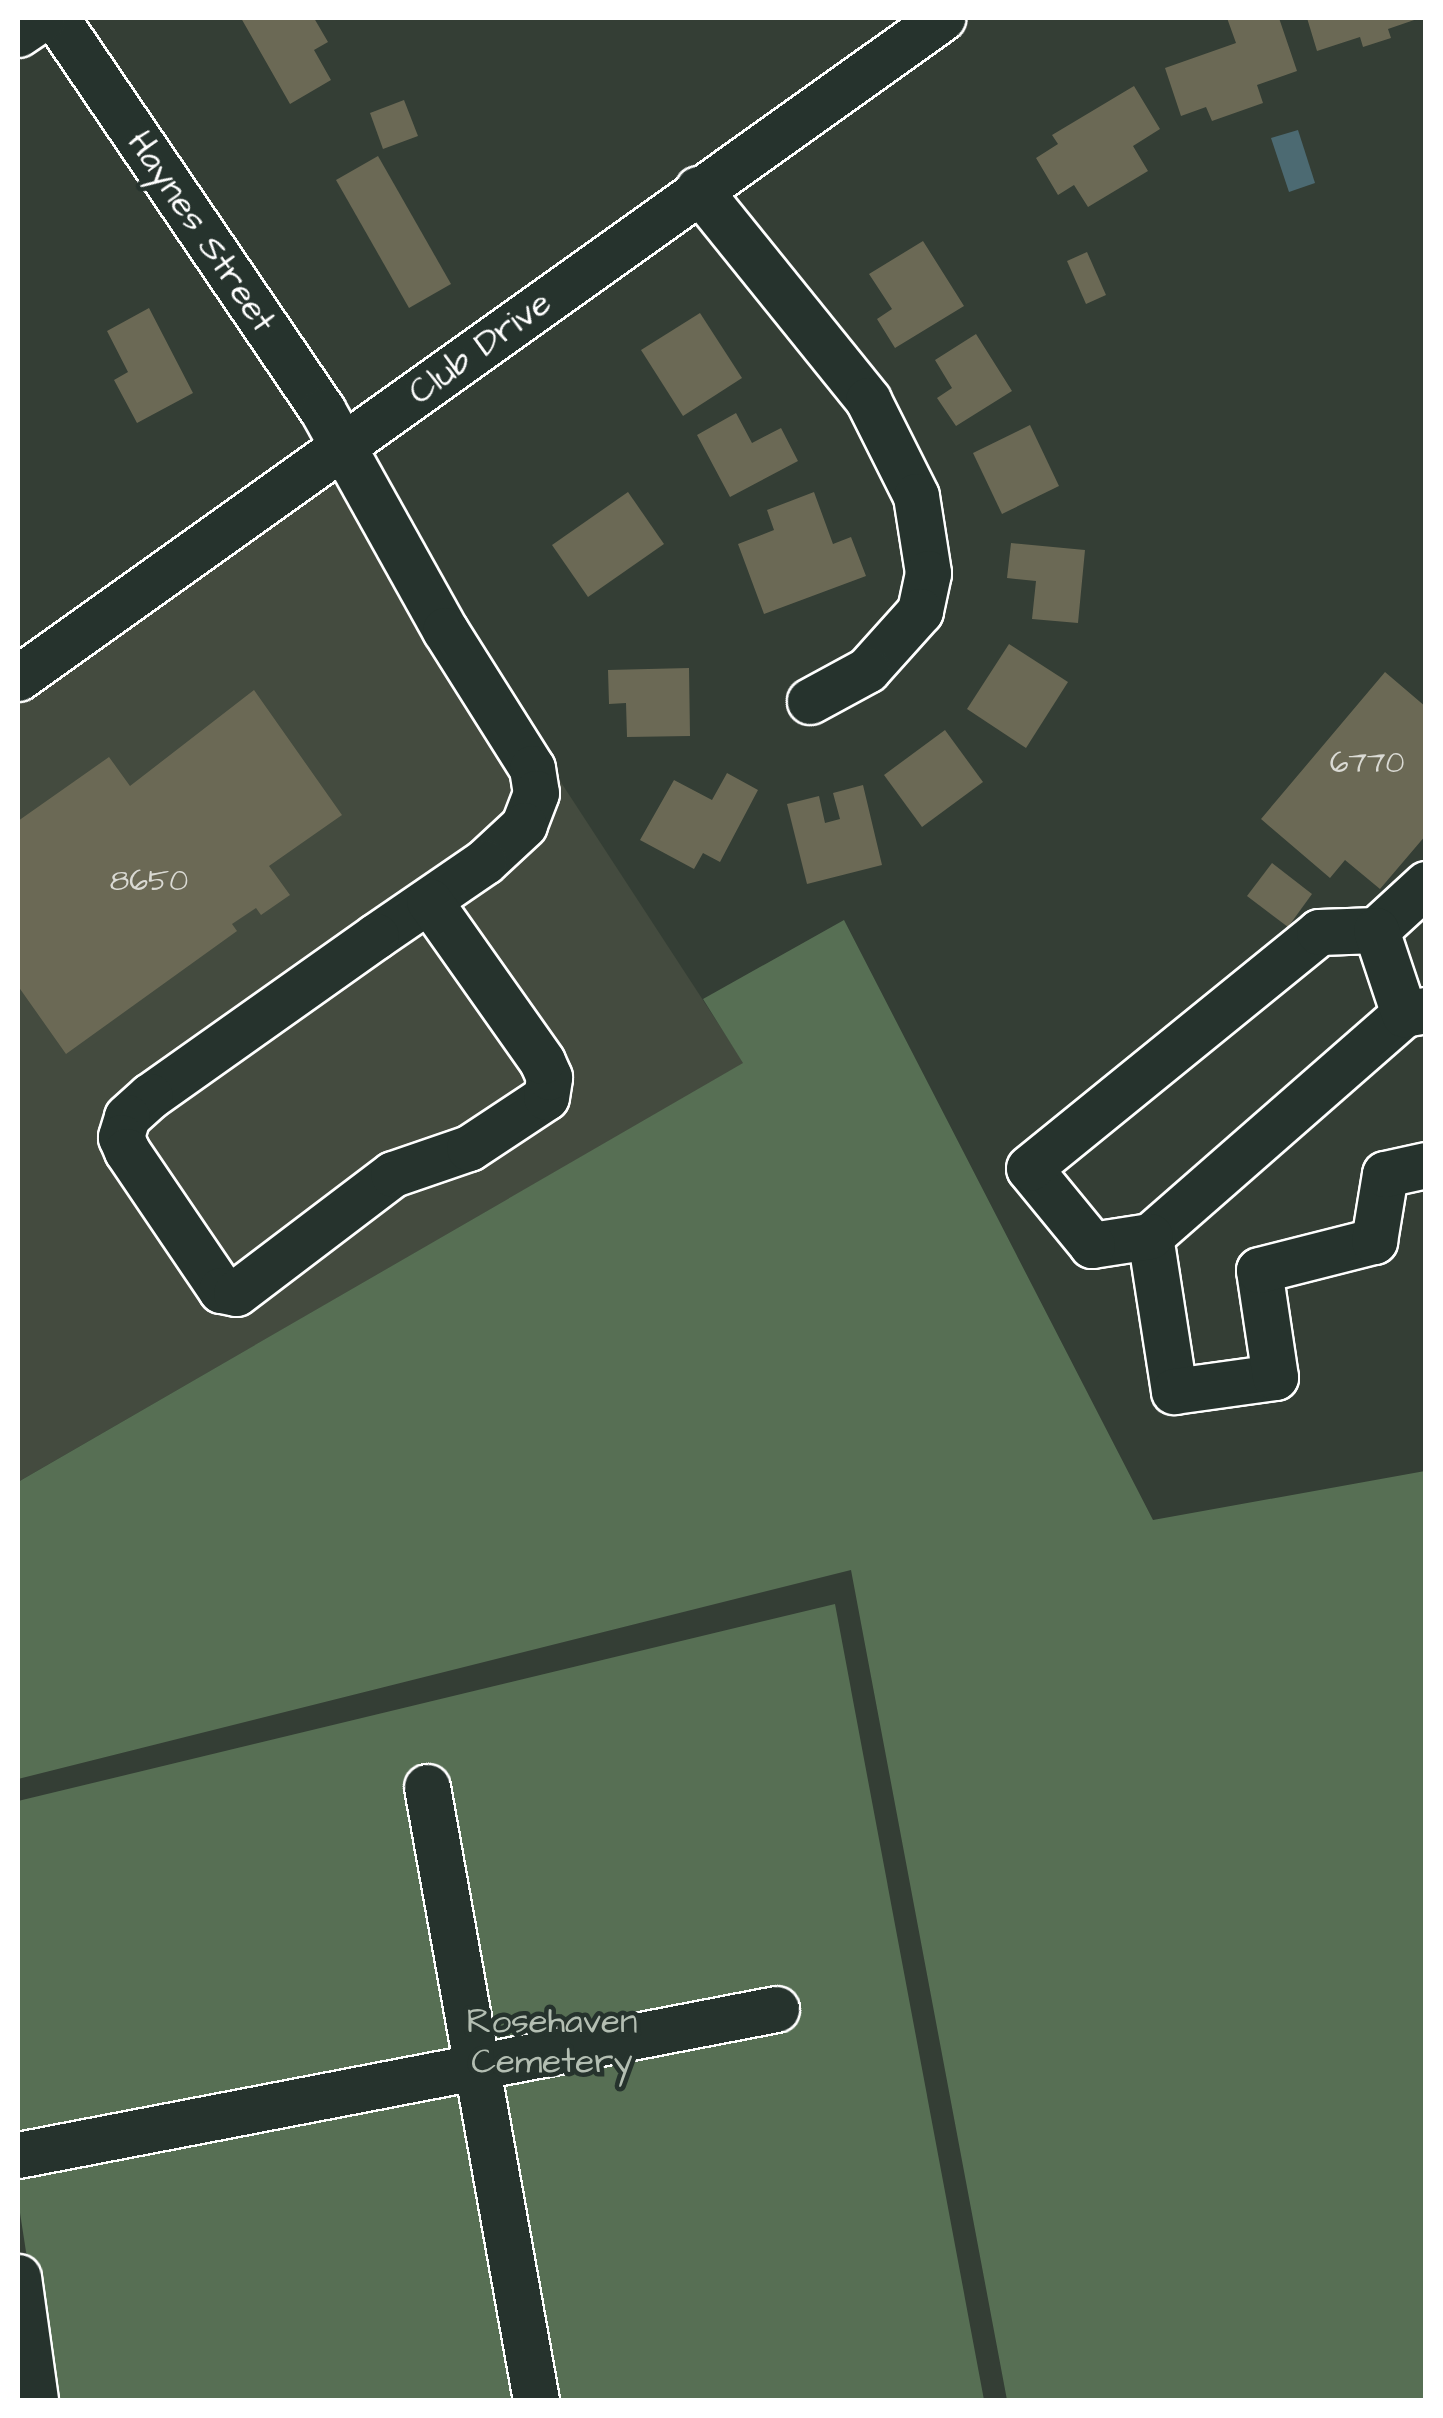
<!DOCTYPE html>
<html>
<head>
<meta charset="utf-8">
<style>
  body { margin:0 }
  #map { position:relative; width:1443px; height:2418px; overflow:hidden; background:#343e35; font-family:"Architects Daughter",sans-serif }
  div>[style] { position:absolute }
  .built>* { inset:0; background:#444b3f }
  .green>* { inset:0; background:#576f54 }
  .water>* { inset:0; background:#4c6a72 }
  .building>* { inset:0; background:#6b6955 }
  .roads { filter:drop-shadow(2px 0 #fff) drop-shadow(-2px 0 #fff) drop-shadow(0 2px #fff) drop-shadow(0 -2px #fff) }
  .minor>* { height:45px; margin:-22.5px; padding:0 22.5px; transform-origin:22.5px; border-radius:22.5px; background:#26332d }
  span { translate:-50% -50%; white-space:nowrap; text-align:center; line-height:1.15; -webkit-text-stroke:9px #26332d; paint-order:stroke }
  .number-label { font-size:30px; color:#dadad4 }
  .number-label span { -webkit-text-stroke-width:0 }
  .street-label { font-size:35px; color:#fff }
  .park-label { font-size:35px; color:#b3beb2 }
  .frame { position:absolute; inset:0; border:20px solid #fff; pointer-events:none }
</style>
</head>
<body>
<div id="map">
  <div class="built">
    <div style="clip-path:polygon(343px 448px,744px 1063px,18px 1482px,18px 678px)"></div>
  </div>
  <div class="green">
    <div style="clip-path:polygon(844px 920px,1153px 1520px,1425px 1471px,1425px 2400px,1007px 2400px,851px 1570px,18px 1779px,18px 1482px,743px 1063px,703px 999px)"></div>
    <div style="clip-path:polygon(835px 1604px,984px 2400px,49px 2400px,18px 2200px,18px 1801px)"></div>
  </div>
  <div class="water">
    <div style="clip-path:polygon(1298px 130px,1315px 183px,1289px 192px,1271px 138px)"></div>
  </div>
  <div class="building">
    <div style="clip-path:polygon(241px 18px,314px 18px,328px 42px,314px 50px,331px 80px,290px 104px)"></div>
    <div style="clip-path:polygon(1227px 18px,1279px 18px,1297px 71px,1257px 85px,1263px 103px,1212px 121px,1206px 107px,1181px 116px,1165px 68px,1236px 43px)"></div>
    <div style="clip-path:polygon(1307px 18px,1420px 18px,1388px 29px,1391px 38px,1363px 47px,1360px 37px,1317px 51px)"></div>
    <div style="clip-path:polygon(1134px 86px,1160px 129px,1133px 146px,1148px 171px,1088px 207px,1074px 185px,1058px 195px,1036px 158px,1058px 144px,1052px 135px)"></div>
    <div style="clip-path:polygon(404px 100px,418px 136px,383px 149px,370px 113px)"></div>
    <div style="clip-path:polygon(378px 156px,451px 284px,409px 308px,336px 180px)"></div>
    <div style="clip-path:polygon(923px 241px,964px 306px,895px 348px,877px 319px,892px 309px,869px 274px)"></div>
    <div style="clip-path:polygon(1087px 252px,1106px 295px,1086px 304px,1067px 261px)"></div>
    <div style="clip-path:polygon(149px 308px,193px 393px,137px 423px,114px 380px,128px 372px,107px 331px)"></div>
    <div style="clip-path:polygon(700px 313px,742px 378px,683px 416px,641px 350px)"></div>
    <div style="clip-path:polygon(976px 334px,1012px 391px,956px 426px,937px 398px,952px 388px,935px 360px)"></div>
    <div style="clip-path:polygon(736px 413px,752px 443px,781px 428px,798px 461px,730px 497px,697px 435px)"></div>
    <div style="clip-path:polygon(1030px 425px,1059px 486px,1002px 514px,973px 453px)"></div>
    <div style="clip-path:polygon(628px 492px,664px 544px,588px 597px,552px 545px)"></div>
    <div style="clip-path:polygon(814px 492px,833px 544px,851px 537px,866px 576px,764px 614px,738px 544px,774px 530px,767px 510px)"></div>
    <div style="clip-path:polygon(1011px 543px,1085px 550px,1078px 623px,1032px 619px,1036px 581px,1007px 578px)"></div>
    <div style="clip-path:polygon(1009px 644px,1068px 682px,1026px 748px,967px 709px)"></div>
    <div style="clip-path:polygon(689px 668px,690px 736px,627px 737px,626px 703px,609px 704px,608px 670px)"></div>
    <div style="clip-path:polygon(1385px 672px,1426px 707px,1426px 835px,1380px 889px,1345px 860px,1330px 878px,1261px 819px)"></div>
    <div style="clip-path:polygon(254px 690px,342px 815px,269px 866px,290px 895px,261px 915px,256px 908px,232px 924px,237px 931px,66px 1054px,18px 986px,18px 821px,109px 757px,130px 786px)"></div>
    <div style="clip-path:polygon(945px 730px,983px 782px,922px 827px,884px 775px)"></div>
    <div style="clip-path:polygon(727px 773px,758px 790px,720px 862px,703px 853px,694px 869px,640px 840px,674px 780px,712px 800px)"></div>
    <div style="clip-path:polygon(863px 785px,882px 865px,807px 884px,787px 804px,819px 796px,825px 823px,840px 819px,833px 793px)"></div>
    <div style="clip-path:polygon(1272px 863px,1312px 894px,1288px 927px,1247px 896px)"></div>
  </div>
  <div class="roads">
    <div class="minor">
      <div style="left:56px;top:18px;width:475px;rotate:55.8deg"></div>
      <div style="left:323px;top:411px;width:251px;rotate:60.9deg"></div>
      <div style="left:445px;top:630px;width:163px;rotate:57.8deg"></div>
      <div style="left:532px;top:768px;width:25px;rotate:81deg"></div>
      <div style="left:536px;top:793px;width:34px;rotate:111deg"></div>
      <div style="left:524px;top:825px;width:54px;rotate:137.2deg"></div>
      <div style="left:484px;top:862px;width:131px;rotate:145.6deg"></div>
      <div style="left:376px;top:936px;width:277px;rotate:144.7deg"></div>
      <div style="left:150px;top:1096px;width:31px;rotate:138deg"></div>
      <div style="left:127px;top:1117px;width:21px;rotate:107deg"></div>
      <div style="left:121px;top:1137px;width:15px;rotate:67deg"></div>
      <div style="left:127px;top:1151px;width:168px;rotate:55.9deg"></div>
      <div style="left:221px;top:1290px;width:15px;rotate:11deg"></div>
      <div style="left:236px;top:1293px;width:197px;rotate:-37.2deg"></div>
      <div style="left:393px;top:1174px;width:80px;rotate:-18.9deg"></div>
      <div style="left:469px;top:1148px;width:92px;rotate:-33.5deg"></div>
      <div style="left:546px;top:1097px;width:20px;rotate:-81deg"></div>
      <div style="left:549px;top:1077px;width:17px;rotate:-114deg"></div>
      <div style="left:542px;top:1061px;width:196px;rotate:-125.2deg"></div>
      <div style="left:18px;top:34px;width:29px;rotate:-34deg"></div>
      <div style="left:698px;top:189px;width:271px;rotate:51.1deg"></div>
      <div style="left:868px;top:400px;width:107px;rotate:63.4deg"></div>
      <div style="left:916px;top:496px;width:78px;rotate:81.1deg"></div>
      <div style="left:928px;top:573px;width:39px;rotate:102deg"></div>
      <div style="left:920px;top:611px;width:79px;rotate:131.9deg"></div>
      <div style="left:867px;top:670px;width:65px;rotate:151.5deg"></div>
      <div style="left:18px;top:678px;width:1136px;rotate:-35.54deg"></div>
      <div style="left:1376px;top:930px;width:68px;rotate:-42.6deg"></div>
      <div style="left:1426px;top:1010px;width:22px;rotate:170deg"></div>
      <div style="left:1404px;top:1014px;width:337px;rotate:138.8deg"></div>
      <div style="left:1150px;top:1236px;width:157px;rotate:81.2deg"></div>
      <div style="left:1174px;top:1391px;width:102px;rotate:-7.9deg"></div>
      <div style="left:1275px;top:1377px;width:108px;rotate:-98.5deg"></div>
      <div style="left:1259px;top:1270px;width:119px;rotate:-14.2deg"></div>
      <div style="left:1374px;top:1241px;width:68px;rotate:-80.7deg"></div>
      <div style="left:1385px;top:1174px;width:42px;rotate:-12.4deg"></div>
      <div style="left:1150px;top:1236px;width:59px;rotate:171.2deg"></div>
      <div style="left:1092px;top:1245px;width:99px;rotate:-129.3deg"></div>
      <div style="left:1029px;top:1168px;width:374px;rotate:-39.1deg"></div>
      <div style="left:1319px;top:932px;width:57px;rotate:-2deg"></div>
      <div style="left:1376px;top:930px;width:89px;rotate:71.6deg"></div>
      <div style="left:427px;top:1787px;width:623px;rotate:79.92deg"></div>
      <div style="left:18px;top:2155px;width:772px;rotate:-10.9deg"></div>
      <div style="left:18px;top:2277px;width:124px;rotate:82.1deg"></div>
    </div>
  </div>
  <div class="number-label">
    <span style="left:1367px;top:763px">6770</span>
    <span style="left:149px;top:881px">8650</span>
  </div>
  <div class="street-label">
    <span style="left:201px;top:232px;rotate:56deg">Haynes Street</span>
    <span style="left:480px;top:348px;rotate:-36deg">Club Drive</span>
  </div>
  <div class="park-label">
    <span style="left:552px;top:2042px">Rosehaven<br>Cemetery</span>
  </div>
  <div class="frame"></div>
</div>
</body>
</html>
